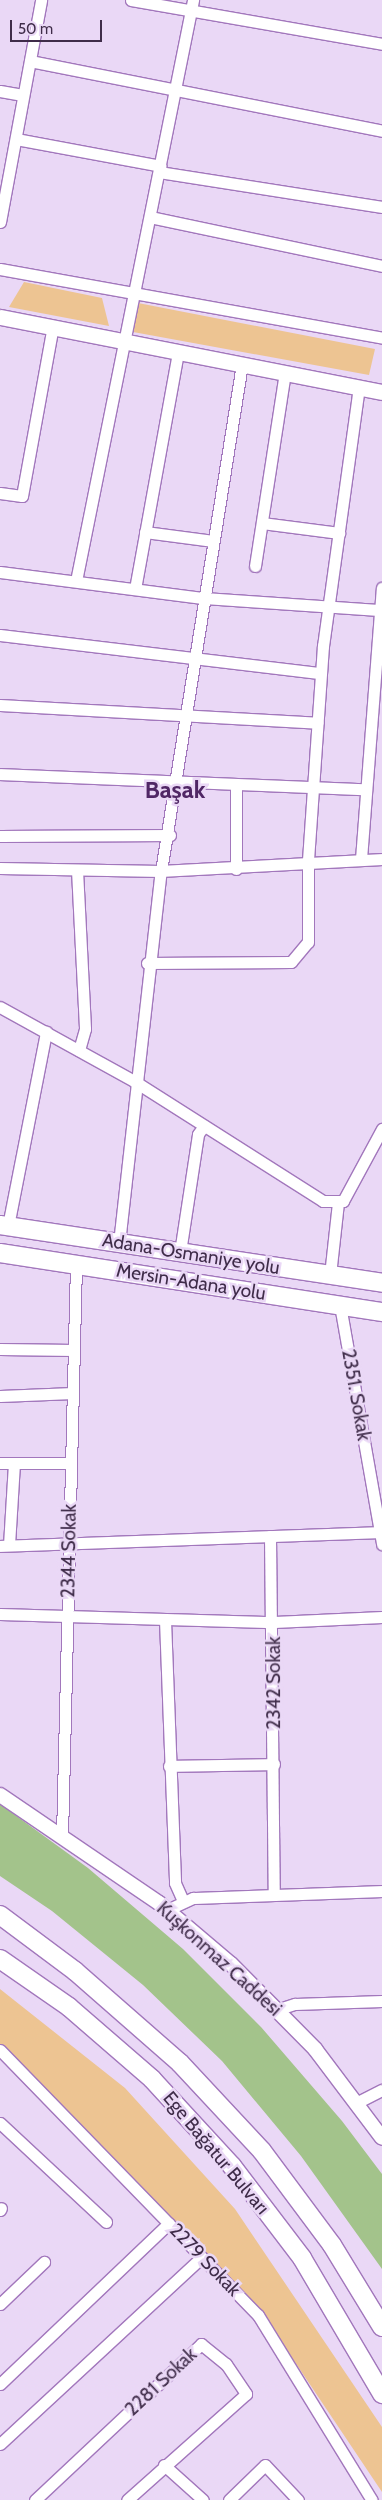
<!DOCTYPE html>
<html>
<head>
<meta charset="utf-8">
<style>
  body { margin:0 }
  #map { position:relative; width:382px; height:2500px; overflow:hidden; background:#ead8f6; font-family:Cabin,sans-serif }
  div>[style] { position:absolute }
  .green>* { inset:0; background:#edc492 }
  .water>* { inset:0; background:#a3c38b }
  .roads { filter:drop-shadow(1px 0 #a277bc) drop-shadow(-1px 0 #a277bc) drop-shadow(0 1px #a277bc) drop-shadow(0 -1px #a277bc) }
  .minor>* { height:11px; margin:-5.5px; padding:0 5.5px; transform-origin:5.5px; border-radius:5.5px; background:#fff }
  .tertiary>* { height:14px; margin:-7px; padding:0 7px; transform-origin:7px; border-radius:7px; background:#fff }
  .secondary>* { height:15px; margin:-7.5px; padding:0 7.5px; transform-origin:7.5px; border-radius:7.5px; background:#fff }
  .primary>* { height:18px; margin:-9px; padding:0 9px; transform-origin:9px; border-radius:9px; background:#fff }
  .trunk>* { height:18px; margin:-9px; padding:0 9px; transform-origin:9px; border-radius:9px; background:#fff }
  span { translate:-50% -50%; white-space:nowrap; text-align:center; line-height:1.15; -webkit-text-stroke:5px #ead8f6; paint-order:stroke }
  .street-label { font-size:19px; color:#3f2c49 }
  .district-label { font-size:24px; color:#502765; font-weight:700 }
  .scale { position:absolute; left:10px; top:20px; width:92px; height:22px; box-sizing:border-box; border:2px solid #3f2c49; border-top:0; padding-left:6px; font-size:15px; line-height:18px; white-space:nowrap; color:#3f2c49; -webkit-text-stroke:4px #ead8f6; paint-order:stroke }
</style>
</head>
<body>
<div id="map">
  <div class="green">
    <div style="clip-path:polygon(24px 282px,102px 298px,109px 326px,9px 307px)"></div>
    <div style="clip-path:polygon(138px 303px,375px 349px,369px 375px,133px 332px)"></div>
    <div style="clip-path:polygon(0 1989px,125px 2088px,235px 2209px,382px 2427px,382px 2492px,256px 2304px,0 2046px)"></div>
  </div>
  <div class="water">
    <div style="clip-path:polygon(0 1804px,88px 1868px,183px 1949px,261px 2027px,342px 2121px,382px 2174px,382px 2269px,301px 2156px,222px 2061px,143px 1985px,52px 1911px,0 1876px)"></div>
  </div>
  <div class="roads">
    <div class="minor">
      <div style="left:131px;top:0;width:255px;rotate:9.9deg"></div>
      <div style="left:30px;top:61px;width:359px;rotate:11.2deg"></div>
      <div style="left:0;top:91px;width:23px;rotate:10deg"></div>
      <div style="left:16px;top:139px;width:147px;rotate:10.5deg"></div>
      <div style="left:159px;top:172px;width:226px;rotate:8.9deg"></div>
      <div style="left:150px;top:217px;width:237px;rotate:11.9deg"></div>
      <div style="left:0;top:222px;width:226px;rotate:-79.5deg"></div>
      <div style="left:0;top:269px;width:388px;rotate:10.2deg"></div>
      <div style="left:0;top:493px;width:22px;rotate:8deg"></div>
      <div style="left:22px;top:496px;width:173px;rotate:-79.7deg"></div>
      <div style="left:262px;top:523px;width:78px;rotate:7.4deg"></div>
      <div style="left:145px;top:532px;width:69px;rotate:7.5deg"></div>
      <div style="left:255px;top:566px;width:195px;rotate:-81.2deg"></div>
      <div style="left:0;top:572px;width:206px;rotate:7.3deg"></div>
      <div style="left:204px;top:598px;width:175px;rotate:3.9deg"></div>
      <div style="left:76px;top:581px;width:593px;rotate:-78.61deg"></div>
      <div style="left:135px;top:589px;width:241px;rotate:-79.7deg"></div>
      <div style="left:0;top:635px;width:323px;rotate:6.8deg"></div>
      <div style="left:0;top:705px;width:318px;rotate:3.2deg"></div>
      <div style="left:0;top:774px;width:364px;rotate:2.4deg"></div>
      <div style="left:236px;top:786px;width:83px;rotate:90deg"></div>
      <div style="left:0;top:836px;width:170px;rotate:-0.3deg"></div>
      <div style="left:361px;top:859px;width:272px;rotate:-85.6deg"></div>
      <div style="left:0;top:868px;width:161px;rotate:1.1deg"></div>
      <div style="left:161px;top:871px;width:513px;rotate:-80.92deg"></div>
      <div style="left:77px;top:870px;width:159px;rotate:87.1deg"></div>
      <div style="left:85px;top:1029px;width:22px;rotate:106deg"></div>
      <div style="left:147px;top:963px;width:144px;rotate:-0.4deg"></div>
      <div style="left:291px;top:962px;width:26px;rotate:-50deg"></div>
      <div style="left:308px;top:942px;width:82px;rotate:-90deg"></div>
      <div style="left:308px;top:860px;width:215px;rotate:-86deg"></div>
      <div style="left:323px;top:646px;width:260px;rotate:-82.1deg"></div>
      <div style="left:0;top:1007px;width:153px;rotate:28.9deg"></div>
      <div style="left:134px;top:1081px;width:224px;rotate:32.4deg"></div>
      <div style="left:323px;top:1201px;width:20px"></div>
      <div style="left:343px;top:1201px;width:82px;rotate:-61.6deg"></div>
      <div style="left:8px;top:1226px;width:198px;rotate:-78.9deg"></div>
      <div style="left:119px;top:1243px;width:374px;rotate:-83.6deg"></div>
      <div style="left:161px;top:871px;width:221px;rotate:-3.1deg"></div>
      <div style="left:180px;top:1252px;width:119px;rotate:-81.3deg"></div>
      <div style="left:198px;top:1134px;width:10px;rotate:-53deg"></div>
      <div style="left:330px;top:1275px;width:72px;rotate:-83.7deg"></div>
      <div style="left:340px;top:1305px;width:243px;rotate:80deg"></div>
      <div style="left:0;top:1349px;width:74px;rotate:0.8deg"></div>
      <div style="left:0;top:1396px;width:73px;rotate:-2.4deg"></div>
      <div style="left:0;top:1463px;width:71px"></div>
      <div style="left:270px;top:1536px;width:359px;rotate:89.4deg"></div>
      <div style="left:9px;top:1545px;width:82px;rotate:-86.5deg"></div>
      <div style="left:0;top:1546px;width:380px;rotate:-2.1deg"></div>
      <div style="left:0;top:1614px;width:274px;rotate:1.7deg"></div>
      <div style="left:274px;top:1622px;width:108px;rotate:-2.7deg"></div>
      <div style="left:165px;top:1620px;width:263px;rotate:87.8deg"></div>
      <div style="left:175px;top:1883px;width:17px;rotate:66deg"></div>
      <div style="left:169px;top:1766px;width:105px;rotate:-1.1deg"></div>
      <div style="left:62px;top:1836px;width:571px;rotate:-88.6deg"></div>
      <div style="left:167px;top:1910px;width:29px;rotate:-25deg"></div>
      <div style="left:193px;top:1898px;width:189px;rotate:-2.1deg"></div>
      <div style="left:276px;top:2010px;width:20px;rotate:-18deg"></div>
      <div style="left:295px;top:2004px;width:87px;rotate:-2deg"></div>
      <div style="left:0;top:2050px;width:370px;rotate:45.8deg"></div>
      <div style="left:258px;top:2315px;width:217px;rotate:58.4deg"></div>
      <div style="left:356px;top:2103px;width:29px;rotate:-27deg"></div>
      <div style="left:0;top:2123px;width:145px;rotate:43deg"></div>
      <div style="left:0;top:2210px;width:2px;rotate:-63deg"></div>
      <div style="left:0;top:2304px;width:61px;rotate:-43.7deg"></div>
      <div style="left:0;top:2384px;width:233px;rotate:-43.6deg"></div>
      <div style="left:0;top:2444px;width:275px;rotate:-42.8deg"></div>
      <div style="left:164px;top:2465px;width:52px;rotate:41.9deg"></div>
      <div style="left:35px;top:2500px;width:228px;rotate:-43.2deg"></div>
      <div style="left:201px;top:2344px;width:32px;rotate:39deg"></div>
      <div style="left:226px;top:2364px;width:36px;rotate:56deg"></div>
      <div style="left:246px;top:2394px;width:159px;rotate:138.3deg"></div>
      <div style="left:229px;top:2500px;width:50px;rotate:-44.2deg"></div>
      <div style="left:265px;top:2465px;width:48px;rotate:46.7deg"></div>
    </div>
    <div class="tertiary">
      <div style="left:0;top:1795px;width:192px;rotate:34.2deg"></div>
      <div style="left:159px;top:1903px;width:94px;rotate:40.3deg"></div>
      <div style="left:231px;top:1964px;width:120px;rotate:45.3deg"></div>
      <div style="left:315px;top:2049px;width:111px;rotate:53deg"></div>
    </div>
    <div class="secondary">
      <div style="left:0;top:317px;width:389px;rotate:11.1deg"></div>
    </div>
    <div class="primary">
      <div style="left:0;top:1915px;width:94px;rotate:36.7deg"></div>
      <div style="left:75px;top:1971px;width:140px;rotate:41.2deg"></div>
      <div style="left:180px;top:2063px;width:120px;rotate:47deg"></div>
      <div style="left:262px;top:2151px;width:117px;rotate:53.3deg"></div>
      <div style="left:332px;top:2245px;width:96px;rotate:58.6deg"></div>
      <div style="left:0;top:1959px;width:84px;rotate:34.8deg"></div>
      <div style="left:69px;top:2007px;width:110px;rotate:40.9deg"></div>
      <div style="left:152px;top:2079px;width:118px;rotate:47.4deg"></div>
      <div style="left:232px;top:2166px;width:116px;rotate:52.7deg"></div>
      <div style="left:302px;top:2258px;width:158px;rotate:59.5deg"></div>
    </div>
    <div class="trunk">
      <div style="left:0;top:1225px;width:386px;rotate:8.6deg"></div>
      <div style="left:0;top:1253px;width:387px;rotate:8.8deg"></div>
    </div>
  </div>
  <div class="street-label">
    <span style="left:191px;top:1254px;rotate:9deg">Adana-Osmaniye yolu</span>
    <span style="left:191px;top:1282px;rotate:9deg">Mersin-Adana yolu</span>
    <span style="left:356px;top:1395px;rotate:80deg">2351. Sokak</span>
    <span style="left:69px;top:1551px;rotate:-89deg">2344 Sokak</span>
    <span style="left:274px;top:1683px;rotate:-90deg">2342 Sokak</span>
    <span style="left:219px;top:1959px;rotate:42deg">Kuşkonmaz Caddesi</span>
    <span style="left:216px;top:2153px;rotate:50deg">Ege Bağatur Bulvarı</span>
    <span style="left:205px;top:2260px;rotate:46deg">2279 Sokak</span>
    <span style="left:161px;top:2382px;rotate:-43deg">2281 Sokak</span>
  </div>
  <div class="district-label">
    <span style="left:175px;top:790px">Başak</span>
  </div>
  <div class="scale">50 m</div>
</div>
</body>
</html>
